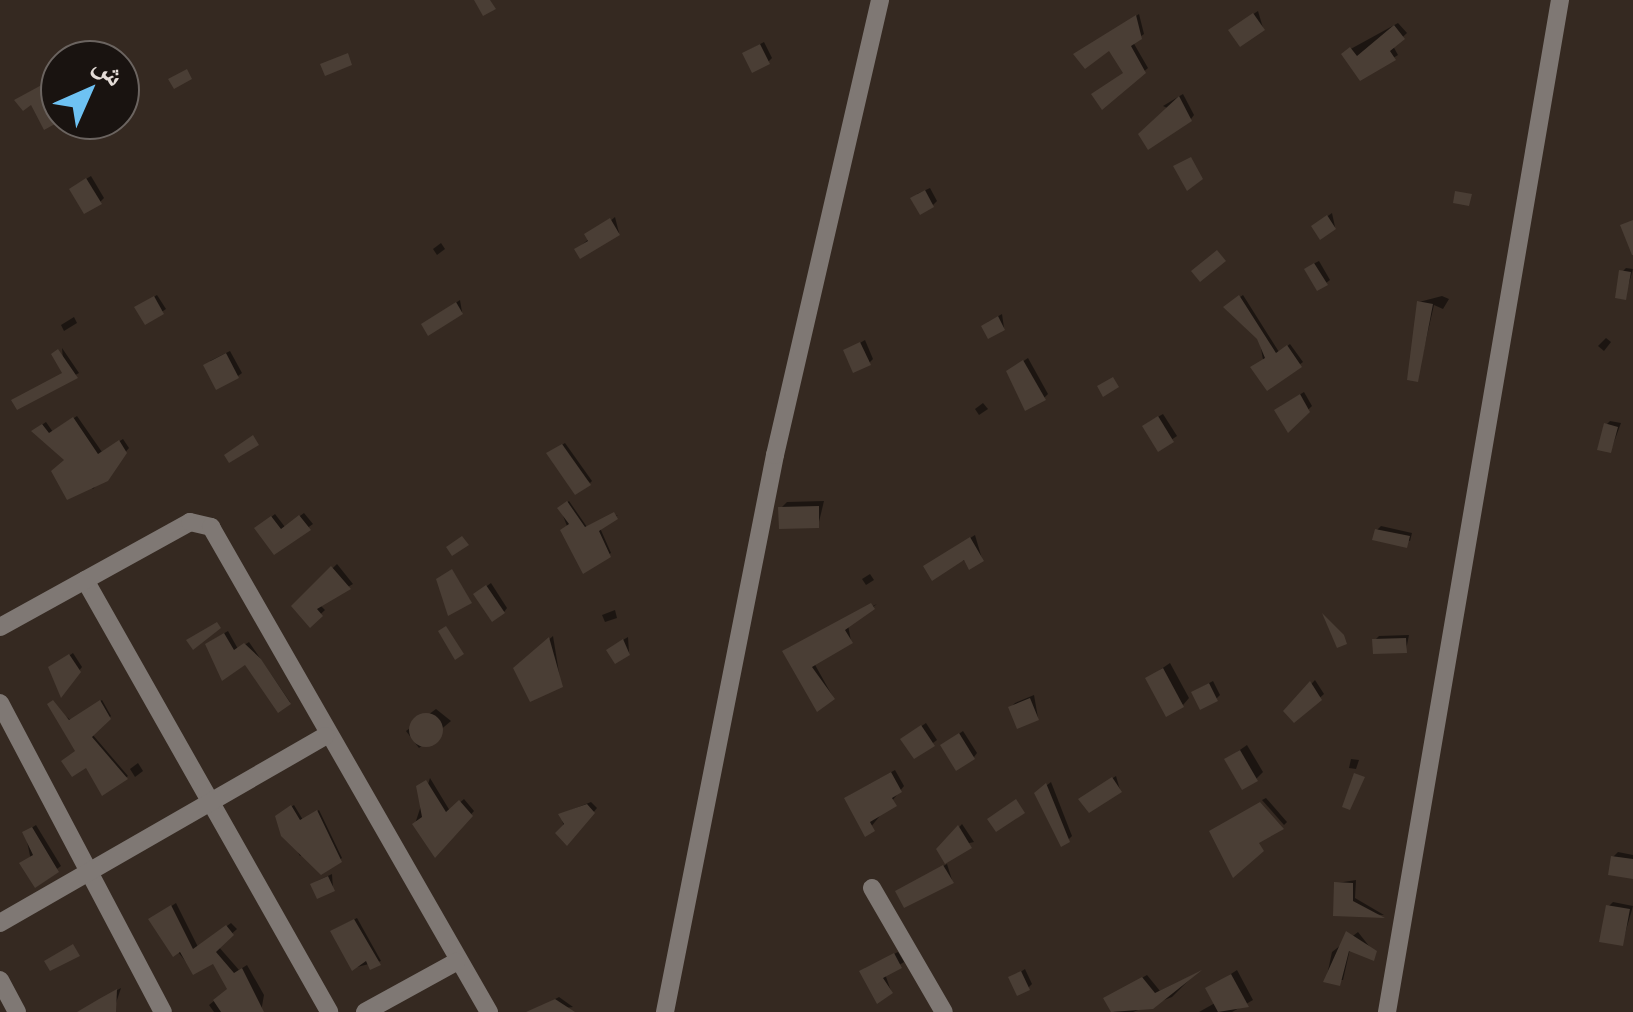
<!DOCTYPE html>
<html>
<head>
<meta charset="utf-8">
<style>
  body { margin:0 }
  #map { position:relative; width:1633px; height:1012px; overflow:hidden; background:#352921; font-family:"Space Grotesk","Noto Naskh Arabic",sans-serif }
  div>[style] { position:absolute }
  .shadow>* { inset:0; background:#0007 }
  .building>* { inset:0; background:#4a3e35 }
  .round { border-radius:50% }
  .street>* { height:18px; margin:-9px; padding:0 9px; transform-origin:9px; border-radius:9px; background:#7f7874 }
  span { translate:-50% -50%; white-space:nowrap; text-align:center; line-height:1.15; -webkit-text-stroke:10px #191310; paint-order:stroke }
  .north { position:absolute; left:40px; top:40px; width:100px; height:100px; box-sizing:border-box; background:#191310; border:2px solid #6b6460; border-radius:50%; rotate:45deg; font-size:28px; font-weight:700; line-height:40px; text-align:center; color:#e5ddd8 }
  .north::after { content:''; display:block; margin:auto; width:35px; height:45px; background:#6ec2f3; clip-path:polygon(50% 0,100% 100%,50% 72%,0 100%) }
</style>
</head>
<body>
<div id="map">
  <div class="shadow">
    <div style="clip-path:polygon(1258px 11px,1263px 28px,1235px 26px)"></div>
    <div style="clip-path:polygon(1139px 14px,1144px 34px,1133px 42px,1148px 68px,1103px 106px,1126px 73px,1109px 47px,1080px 52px)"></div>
    <div style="clip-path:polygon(1398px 23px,1407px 33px,1393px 46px,1398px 55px,1361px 78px,1347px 51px)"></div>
    <div style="clip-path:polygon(764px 42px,772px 58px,768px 62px,749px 50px)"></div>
    <div style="clip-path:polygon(1183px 94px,1194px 115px,1191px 119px,1163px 106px)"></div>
    <div style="clip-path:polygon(91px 176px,104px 198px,100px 202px,76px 185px)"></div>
    <div style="clip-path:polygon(930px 188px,937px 201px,933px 205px,917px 194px)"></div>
    <div style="clip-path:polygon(1332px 213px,1335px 227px,1318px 223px)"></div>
    <div style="clip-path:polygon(615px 217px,619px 233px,577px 249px)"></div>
    <div style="clip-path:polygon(441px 243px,445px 249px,437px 255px,433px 249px)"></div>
    <div style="clip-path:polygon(1319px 261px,1330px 280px,1326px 283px,1311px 265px)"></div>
    <div style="clip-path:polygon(1626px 268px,1633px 269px,1625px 297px,1622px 272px)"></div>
    <div style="clip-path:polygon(157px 295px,166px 309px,146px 322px,140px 305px)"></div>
    <div style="clip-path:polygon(1243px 295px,1279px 352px,1290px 344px,1303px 362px,1268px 388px,1259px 337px,1226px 307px)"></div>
    <div style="clip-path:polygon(1442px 296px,1449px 299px,1443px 309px,1434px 305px,1417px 379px,1419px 302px)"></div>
    <div style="clip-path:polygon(460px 300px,462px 312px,428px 321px)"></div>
    <div style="clip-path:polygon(1002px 314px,1004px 328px,988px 322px)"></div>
    <div style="clip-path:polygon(74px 317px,77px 323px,64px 331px,61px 325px)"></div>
    <div style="clip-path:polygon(1606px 338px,1611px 342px,1604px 351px,1598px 346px)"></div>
    <div style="clip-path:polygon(865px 340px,873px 359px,869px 363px,846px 351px)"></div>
    <div style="clip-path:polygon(62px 348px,79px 373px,18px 407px,64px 372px)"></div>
    <div style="clip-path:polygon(230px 351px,242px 373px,238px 376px,210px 361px)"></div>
    <div style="clip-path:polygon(1028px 358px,1048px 394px,1044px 398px,1013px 368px)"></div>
    <div style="clip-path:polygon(1304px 392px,1312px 406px,1288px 429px,1281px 406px)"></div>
    <div style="clip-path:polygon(983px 403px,988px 409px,979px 415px,975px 409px)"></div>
    <div style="clip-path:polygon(1163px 414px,1177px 436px,1159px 448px,1149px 422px)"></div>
    <div style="clip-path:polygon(77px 416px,102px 452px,123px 439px,129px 448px,93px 489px,37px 428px,46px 422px,53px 432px)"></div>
    <div style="clip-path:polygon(1610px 421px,1621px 423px,1611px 450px,1606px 425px)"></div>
    <div style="clip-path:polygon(565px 443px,592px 481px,590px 483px,552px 451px)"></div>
    <div style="clip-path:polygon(569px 501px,587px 527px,618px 515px,600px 528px,611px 553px,584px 570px,560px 508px)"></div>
    <div style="clip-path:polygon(824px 501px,818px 526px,781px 508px,787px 502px)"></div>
    <div style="clip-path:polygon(304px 513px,313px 524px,275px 551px,261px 525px,275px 514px,285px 527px)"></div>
    <div style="clip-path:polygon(1381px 526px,1412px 533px,1410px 541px,1377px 530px)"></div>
    <div style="clip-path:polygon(975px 535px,982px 559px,930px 563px)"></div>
    <div style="clip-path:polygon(337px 564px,353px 584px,319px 604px,325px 610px,310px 624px,294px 606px)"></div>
    <div style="clip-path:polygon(870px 574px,874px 580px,866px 585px,862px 579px)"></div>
    <div style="clip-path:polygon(491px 583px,507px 608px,504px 612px,480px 591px)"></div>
    <div style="clip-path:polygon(877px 604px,848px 625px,851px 641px,814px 663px,833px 697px,788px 648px)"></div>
    <div style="clip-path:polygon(615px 610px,617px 618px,605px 622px,602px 615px)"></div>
    <div style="clip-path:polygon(228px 631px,238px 649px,249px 642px,290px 702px,279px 709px,246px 662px,211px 641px)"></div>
    <div style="clip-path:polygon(1409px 635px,1406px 650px,1375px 640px,1379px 636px)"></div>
    <div style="clip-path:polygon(553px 636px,561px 685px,516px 668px)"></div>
    <div style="clip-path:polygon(628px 637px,629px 653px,613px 646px)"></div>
    <div style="clip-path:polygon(73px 653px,82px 667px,61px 694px,51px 668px)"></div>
    <div style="clip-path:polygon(1170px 663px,1189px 698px,1183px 705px,1148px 678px)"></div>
    <div style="clip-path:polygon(1315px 680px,1324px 694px,1295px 720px,1286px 711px)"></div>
    <div style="clip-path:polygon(1213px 681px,1220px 695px,1216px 699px,1198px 689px)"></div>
    <div style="clip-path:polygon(1034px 695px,1038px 718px,1011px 707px,1015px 703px)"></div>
    <div style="clip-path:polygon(102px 700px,111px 716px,92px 734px,128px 776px,103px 793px,50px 705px,72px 721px)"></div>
    <div style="clip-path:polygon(436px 709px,451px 721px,419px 748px,406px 731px)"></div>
    <div style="clip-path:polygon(926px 723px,937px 740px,915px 756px,907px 736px)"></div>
    <div style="clip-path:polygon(963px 731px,977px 753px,974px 757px,947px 742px)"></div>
    <div style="clip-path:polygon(1247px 745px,1263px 772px,1256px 779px,1227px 759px)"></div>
    <div style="clip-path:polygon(1351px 759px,1359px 760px,1356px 769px,1349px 768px)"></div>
    <div style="clip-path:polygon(138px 763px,143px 771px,135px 777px,130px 769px)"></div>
    <div style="clip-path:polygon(895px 770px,904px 786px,866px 833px,850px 795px)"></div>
    <div style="clip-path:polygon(1116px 776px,1120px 790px,1085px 796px)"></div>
    <div style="clip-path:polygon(430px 778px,450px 811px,464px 799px,474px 811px,436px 854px,415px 824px)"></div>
    <div style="clip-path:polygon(1051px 782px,1072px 836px,1068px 840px,1037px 793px)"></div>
    <div style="clip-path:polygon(1266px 798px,1287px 822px,1284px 825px,1262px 800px)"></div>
    <div style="clip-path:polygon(591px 802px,597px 808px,567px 843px,561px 814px)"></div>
    <div style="clip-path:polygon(294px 805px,303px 820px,319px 810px,342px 858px,322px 872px,308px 851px,300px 856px,278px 816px)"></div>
    <div style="clip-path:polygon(962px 824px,974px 842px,939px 850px)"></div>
    <div style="clip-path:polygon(36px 825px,61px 866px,36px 884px,25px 832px)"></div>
    <div style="clip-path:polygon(1618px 852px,1633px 855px,1633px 877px,1613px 857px)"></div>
    <div style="clip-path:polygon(947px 864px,952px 880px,901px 889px)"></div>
    <div style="clip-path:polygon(332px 874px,333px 889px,313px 885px,317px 881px)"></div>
    <div style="clip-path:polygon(1356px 880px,1355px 898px,1384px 915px,1336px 913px,1337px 883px)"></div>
    <div style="clip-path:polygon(1613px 902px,1633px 906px,1622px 944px,1609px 906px)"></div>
    <div style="clip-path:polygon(176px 903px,198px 947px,231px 923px,237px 929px,218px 946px,239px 970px,247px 965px,264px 995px,261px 1012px,214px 1012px,209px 1005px,230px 988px,214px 960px,194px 972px,152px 919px)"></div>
    <div style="clip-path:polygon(357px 918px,381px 961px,353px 968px,335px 929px)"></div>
    <div style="clip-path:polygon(1358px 932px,1376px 955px,1350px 949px,1343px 980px,1326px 980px,1332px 952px)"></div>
    <div style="clip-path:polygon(898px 952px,904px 962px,885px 974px,891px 991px,865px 968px)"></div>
    <div style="clip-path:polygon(1025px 969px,1032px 984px,1028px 988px,1011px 978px)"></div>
    <div style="clip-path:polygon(1237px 970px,1253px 1000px,1232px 1012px,1199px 1012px,1215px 1003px,1208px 989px)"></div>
    <div style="clip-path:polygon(1195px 974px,1172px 997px,1133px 1012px,1114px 1012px,1106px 998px,1147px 975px,1160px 991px)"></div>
    <div style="clip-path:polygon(121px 988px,113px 1012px,78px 1012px)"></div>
    <div style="clip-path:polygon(559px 997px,573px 1007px,531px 1012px)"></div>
  </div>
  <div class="building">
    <div style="clip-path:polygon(474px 0,490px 0,496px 9px,483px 16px)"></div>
    <div style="clip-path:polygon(1253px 13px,1265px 30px,1240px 47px,1228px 30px)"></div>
    <div style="clip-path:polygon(1136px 15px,1142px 39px,1131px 46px,1146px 73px,1102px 110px,1091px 94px,1123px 73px,1109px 51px,1085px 69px,1073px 54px)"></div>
    <div style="clip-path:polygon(1394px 25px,1405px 39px,1390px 51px,1396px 60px,1360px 81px,1341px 54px,1350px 47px,1357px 56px)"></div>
    <div style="clip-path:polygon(760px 44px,770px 64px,752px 73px,742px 53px)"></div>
    <div style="clip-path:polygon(348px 53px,352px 65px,325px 76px,320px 64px)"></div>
    <div style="clip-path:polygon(187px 69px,192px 79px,174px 89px,168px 79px)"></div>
    <div style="clip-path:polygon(60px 75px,60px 101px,47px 109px,55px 124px,44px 130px,31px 105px,23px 111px,14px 100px)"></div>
    <div style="clip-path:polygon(1179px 96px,1192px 121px,1148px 150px,1138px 134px)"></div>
    <div style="clip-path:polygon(1191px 157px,1203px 179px,1187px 191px,1173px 166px)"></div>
    <div style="clip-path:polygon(86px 178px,102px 204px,84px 214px,69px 189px)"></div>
    <div style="clip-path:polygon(925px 190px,934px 207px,920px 215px,910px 198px)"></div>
    <div style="clip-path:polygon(1455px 191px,1472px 194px,1469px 206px,1453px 203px)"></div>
    <div style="clip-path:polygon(1327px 215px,1336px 229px,1320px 240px,1311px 226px)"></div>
    <div style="clip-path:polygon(610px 218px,620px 235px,580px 259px,574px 249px,588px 241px,584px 234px)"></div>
    <div style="clip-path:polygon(1633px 220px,1633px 255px,1632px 255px,1620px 225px)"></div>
    <div style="clip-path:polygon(1217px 250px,1226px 261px,1200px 282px,1191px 271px)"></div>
    <div style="clip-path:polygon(1314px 263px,1328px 285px,1317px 291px,1304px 269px)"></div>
    <div style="clip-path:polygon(1619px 270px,1631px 272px,1626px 300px,1615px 298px)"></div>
    <div style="clip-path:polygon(1239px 295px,1276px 353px,1287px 345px,1302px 367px,1267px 391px,1250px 367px,1265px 358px,1257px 339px,1223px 307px)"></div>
    <div style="clip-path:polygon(154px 296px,164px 314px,145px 325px,134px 307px)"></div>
    <div style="clip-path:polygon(1417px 301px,1433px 304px,1418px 382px,1407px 380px)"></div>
    <div style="clip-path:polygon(456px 302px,463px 314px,428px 336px,421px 324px)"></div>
    <div style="clip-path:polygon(998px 316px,1005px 330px,988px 339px,981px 326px)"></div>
    <div style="clip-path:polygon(860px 342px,871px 365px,853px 373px,843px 350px)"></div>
    <div style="clip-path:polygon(58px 349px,78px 378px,17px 410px,11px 400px,62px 373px,51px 354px)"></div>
    <div style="clip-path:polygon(226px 353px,239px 378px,216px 390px,203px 365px)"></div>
    <div style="clip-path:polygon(1023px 360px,1046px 400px,1025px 411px,1006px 371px)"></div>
    <div style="clip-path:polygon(1113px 377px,1119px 387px,1103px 397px,1097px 386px)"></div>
    <div style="clip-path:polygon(1300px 394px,1310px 412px,1288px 433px,1274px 410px)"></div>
    <div style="clip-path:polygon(1158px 416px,1174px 442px,1158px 452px,1142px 426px)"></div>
    <div style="clip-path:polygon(73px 417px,98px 454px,119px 440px,127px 453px,108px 481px,67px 500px,51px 471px,64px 460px,31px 431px,42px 424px,49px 433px)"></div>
    <div style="clip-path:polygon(1604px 423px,1618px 427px,1611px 453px,1597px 450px)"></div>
    <div style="clip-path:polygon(253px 435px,259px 445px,229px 463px,224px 455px)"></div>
    <div style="clip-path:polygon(562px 444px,591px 485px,575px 495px,546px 453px)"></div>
    <div style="clip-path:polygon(567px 501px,585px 527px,614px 512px,618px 519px,599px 531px,611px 557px,583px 574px,560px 530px,569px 524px,557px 508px)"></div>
    <div style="clip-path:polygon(819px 506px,819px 528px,779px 529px,778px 507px)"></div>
    <div style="clip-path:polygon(299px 515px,311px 530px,274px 555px,254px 528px,271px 516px,281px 529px)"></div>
    <div style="clip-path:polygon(1375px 529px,1410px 536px,1407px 548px,1372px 540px)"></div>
    <div style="clip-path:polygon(462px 536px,469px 545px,452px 556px,446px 547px)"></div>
    <div style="clip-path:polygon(970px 537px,984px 561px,969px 570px,964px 560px,932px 581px,923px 566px)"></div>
    <div style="clip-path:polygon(331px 566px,351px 589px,317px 609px,323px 616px,310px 628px,291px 606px)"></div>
    <div style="clip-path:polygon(452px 569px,472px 603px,448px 616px,436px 579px)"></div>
    <div style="clip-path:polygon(486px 585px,505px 613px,492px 622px,473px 594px)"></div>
    <div style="clip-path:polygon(871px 603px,875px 609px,845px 630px,853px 643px,812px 667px,835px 699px,817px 712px,782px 651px)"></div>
    <div style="clip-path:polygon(1322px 613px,1344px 635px,1347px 644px,1337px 648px)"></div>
    <div style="clip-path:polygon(217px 622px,221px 628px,193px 650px,186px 640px)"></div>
    <div style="clip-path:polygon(446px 626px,464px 654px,455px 660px,438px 631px)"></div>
    <div style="clip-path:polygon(224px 633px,234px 650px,244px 643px,261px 659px,291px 704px,278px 713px,245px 665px,222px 681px,205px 644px)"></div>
    <div style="clip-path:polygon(549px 637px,563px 687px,530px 702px,513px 668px)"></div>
    <div style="clip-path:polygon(1406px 638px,1407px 653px,1373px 654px,1372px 639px)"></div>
    <div style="clip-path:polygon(623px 639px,630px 655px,615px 664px,606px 650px)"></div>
    <div style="clip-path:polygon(69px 654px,81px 672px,61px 698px,48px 667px)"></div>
    <div style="clip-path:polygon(1163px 668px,1184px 707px,1166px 717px,1145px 678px)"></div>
    <div style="clip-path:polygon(1310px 681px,1322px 700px,1294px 723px,1283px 711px)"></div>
    <div style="clip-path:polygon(1209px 683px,1218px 701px,1200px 710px,1191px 692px)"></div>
    <div style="clip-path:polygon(1030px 698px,1039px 720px,1017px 729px,1008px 707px)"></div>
    <div style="clip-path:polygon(53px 700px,69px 720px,100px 700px,111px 719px,92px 737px,128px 779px,102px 796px,86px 768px,72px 777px,61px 761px,75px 751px,47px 704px)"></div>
    <div class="round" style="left:409px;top:713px;width:34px;height:34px"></div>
    <div style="clip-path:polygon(921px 725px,935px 746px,914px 759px,900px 739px)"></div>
    <div style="clip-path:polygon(959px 733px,975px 759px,956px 771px,940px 745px)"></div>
    <div style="clip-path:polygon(1240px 750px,1258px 781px,1242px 790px,1224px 759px)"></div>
    <div style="clip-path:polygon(891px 772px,902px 792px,892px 798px,897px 806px,870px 822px,875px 831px,865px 837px,844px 798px)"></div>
    <div style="clip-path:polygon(1354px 773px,1365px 777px,1350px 810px,1342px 807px)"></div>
    <div style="clip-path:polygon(1112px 777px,1122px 792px,1089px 813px,1078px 799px)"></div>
    <div style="clip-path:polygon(426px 780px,446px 812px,459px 800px,473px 816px,435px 858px,412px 824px,422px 817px,416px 786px)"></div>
    <div style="clip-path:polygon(1046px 783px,1070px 842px,1061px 847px,1034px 793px)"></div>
    <div style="clip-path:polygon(1016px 799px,1025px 813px,996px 832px,987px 819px)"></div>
    <div style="clip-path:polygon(1260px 802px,1284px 829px,1259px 843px,1264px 851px,1233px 878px,1209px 831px)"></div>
    <div style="clip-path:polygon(587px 804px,595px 813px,567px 846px,555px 833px,564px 824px,558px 814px)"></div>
    <div style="clip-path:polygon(291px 805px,300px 820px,317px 810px,342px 862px,321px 875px,281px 836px,275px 816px)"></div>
    <div style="clip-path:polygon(958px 825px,972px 848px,945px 864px,936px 849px)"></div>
    <div style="clip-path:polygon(32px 827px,59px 872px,35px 888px,19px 863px,33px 855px,22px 832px)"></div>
    <div style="clip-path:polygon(1611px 856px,1633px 859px,1633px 879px,1608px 875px)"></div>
    <div style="clip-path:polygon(943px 865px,954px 883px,904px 908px,895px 891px)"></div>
    <div style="clip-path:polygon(328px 876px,335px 891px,317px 899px,310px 884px)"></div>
    <div style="clip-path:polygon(1334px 882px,1353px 883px,1353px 901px,1385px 918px,1333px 916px)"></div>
    <div style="clip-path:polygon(171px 905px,193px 949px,226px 925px,234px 935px,216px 952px,234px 973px,242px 968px,264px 1012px,221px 1012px,213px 1000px,227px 989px,213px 964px,193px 975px,180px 952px,173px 957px,148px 919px)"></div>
    <div style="clip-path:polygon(1606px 905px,1630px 909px,1623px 946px,1599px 942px)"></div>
    <div style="clip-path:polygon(354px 919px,381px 965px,370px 970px,366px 961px,352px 971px,330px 931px)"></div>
    <div style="clip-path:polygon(1346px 931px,1377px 951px,1374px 961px,1349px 951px,1340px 986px,1323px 982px)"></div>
    <div style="clip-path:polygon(73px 944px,80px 956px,50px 971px,44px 961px)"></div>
    <div style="clip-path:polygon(894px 953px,902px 968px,883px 978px,893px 993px,877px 1004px,859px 971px)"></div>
    <div style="clip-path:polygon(1202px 970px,1153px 1009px,1111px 1012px,1103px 998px,1142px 977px,1155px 993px)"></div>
    <div style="clip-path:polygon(1021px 971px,1030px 990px,1017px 996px,1008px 977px)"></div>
    <div style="clip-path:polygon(1231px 974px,1249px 1007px,1218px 1012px,1205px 988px)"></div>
    <div style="clip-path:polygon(117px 989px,116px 1012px,77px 1012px,99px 999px)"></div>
    <div style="clip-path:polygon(555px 999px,575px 1012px,526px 1012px)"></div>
  </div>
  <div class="street">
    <div style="left:85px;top:580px;width:496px;rotate:60.5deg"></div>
    <div style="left:0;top:627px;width:217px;rotate:-28.9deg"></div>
    <div style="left:190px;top:522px;width:22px;rotate:13deg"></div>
    <div style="left:211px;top:527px;width:559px;rotate:60.18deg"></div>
    <div style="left:0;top:703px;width:349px;rotate:62.2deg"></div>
    <div style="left:872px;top:888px;width:143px;rotate:59.9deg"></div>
    <div style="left:0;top:923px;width:375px;rotate:-29.9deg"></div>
    <div style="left:0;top:980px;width:36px;rotate:62deg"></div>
    <div style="left:365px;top:1012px;width:104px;rotate:-28.8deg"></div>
    <div style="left:665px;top:1012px;width:568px;rotate:-78.83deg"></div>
    <div style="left:775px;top:455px;width:467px;rotate:-77deg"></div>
    <div style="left:1387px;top:1012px;width:1027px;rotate:-80.3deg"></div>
  </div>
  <div class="north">ش</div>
</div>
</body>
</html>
